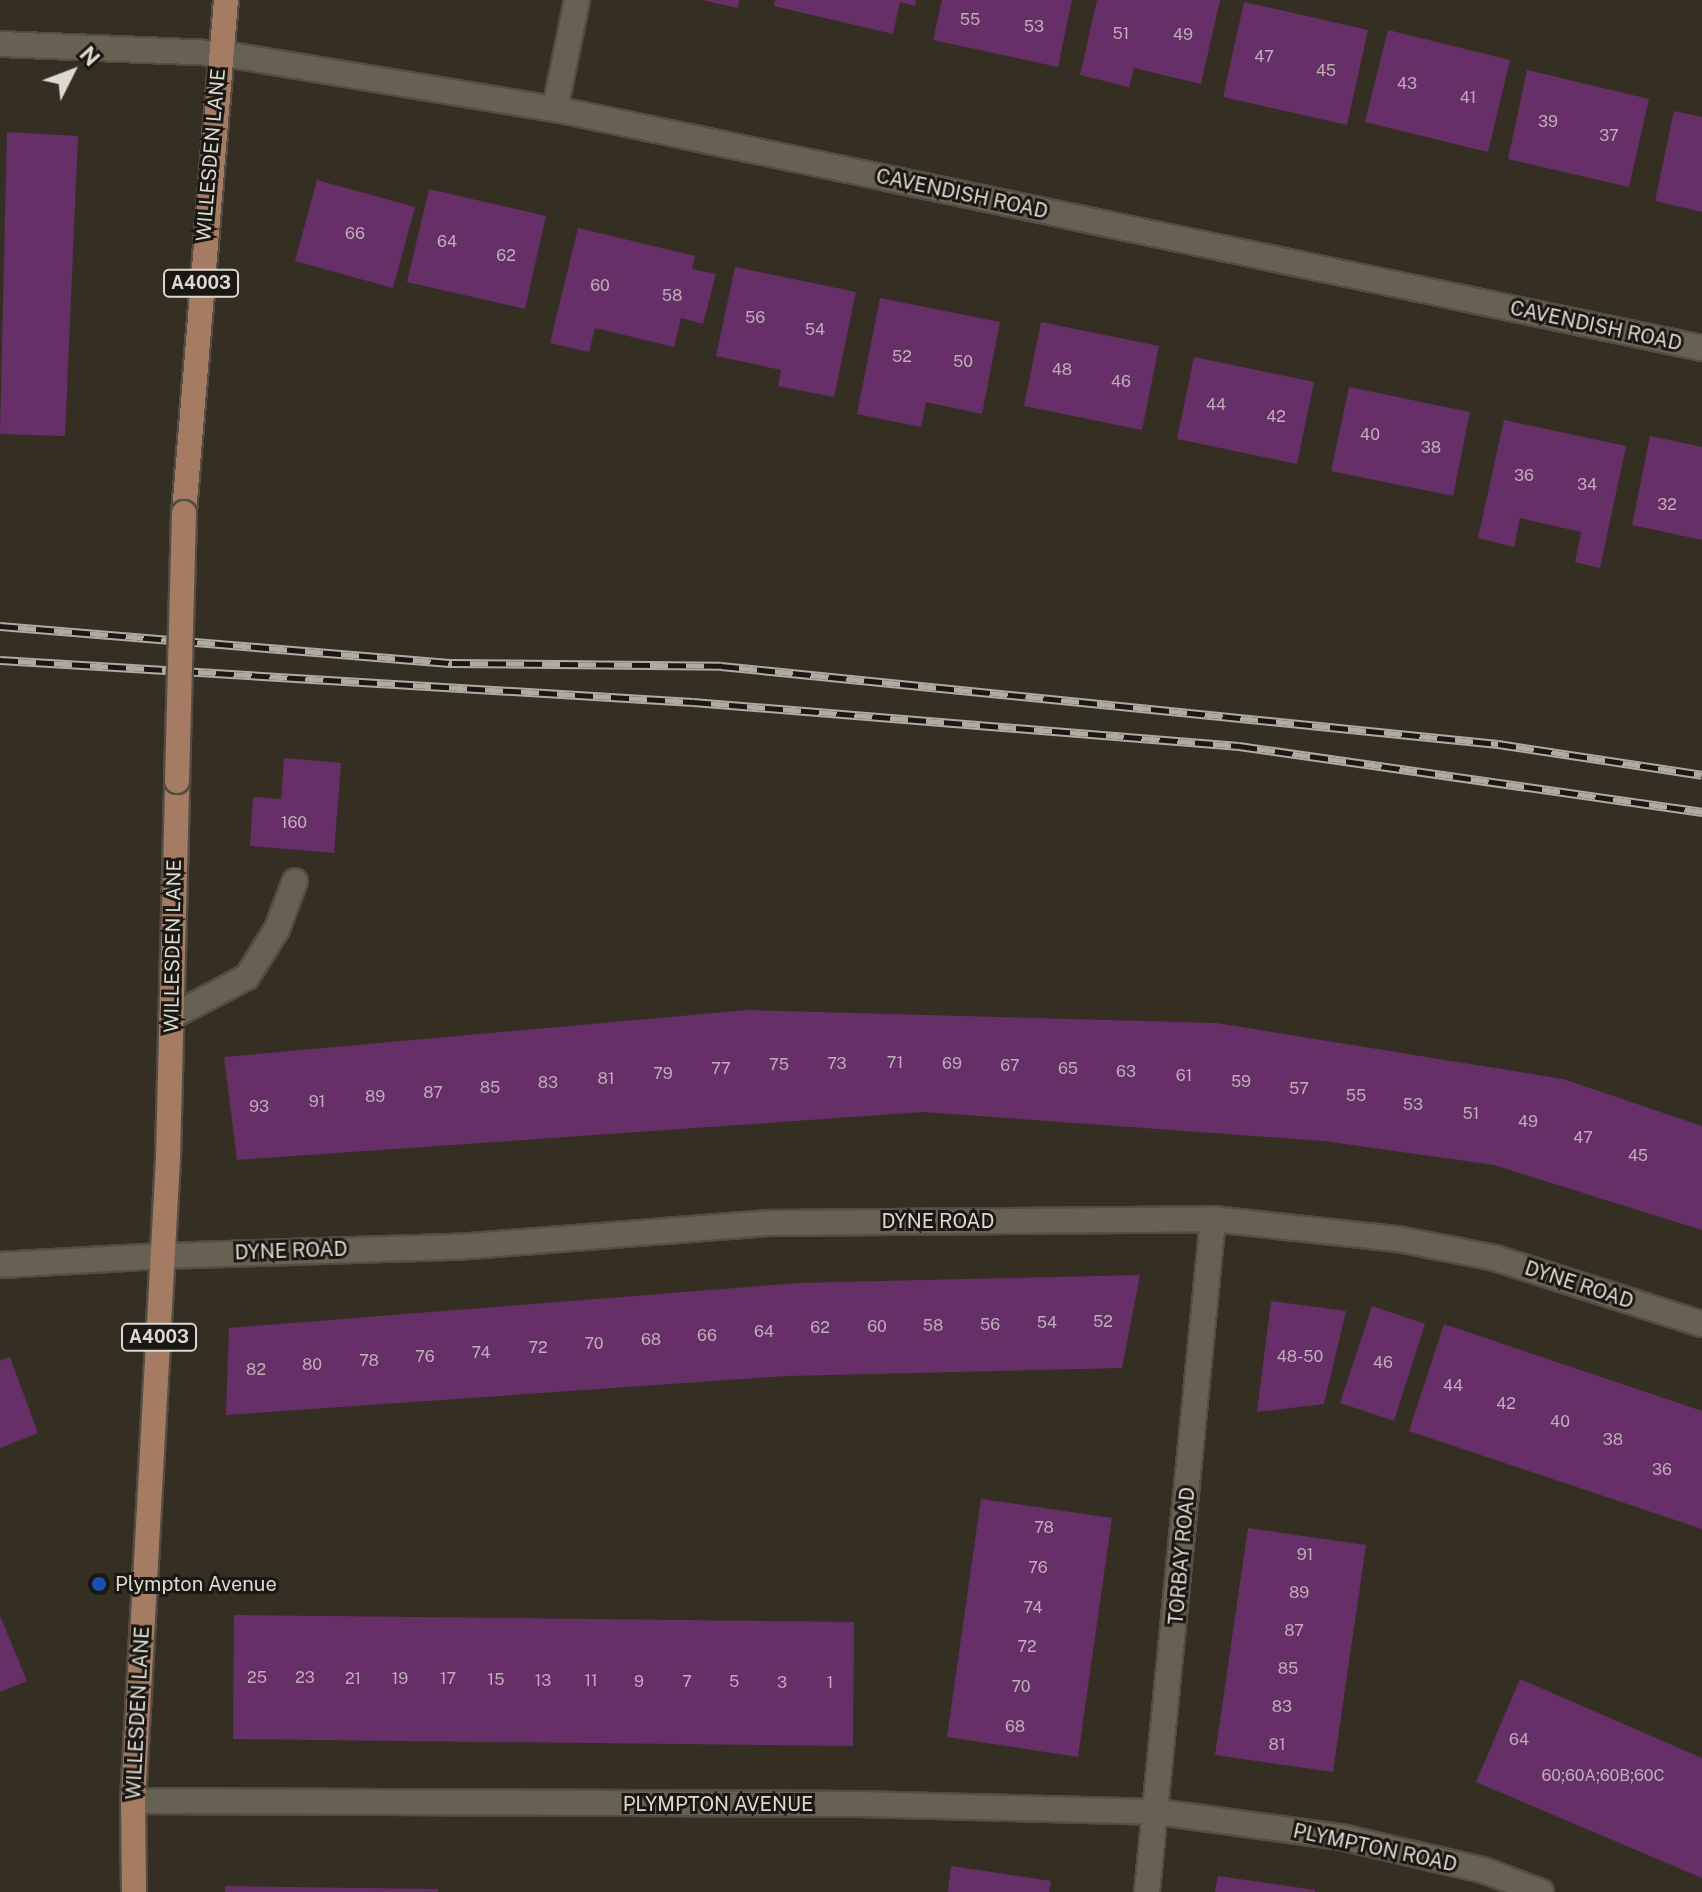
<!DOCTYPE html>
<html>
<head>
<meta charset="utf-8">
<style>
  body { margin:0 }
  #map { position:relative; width:1702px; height:1892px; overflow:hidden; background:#352f23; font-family:"Public Sans",sans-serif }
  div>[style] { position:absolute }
  .building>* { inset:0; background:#662f68 }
  .roads { filter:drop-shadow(2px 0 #534d43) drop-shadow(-2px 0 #534d43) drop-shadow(0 2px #534d43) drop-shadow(0 -2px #534d43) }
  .lane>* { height:24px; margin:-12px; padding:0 12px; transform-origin:12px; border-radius:12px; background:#676154 }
  .street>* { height:24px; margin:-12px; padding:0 12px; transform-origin:12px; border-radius:12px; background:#676154 }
  .secondary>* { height:24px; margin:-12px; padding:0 12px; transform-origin:12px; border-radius:12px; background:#676154 }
  .primary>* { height:24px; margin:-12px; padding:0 12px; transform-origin:12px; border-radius:12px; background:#a57b64 }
  .rail>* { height:9px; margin-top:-4.5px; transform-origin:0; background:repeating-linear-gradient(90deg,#1a1812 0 18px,#afaaa2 0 36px); box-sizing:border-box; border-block:2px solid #afaaa2 }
  .bridges { filter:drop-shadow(2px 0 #534d43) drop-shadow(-2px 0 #534d43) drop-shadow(0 2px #534d43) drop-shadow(0 -2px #534d43) }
  .primary-bridge>* { height:24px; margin:-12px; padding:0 12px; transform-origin:12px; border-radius:12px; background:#a57b64 }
  .dots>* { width:22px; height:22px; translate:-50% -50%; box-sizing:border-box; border:4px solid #1a1812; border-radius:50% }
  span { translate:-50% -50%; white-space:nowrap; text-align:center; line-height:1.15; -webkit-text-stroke:6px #1a1812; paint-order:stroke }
  .number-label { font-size:16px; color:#bfaeb8 }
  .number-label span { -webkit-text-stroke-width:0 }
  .shield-label span { padding:2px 6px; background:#1a1812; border:2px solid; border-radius:6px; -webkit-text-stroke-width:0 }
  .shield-label { font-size:18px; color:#ddd9d2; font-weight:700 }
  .street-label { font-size:20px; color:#ddd9d2 }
  .poi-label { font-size:20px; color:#ddd9d2 }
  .left { translate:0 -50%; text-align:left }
  .north { position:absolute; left:32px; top:32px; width:80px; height:80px; -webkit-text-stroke:6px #1a1812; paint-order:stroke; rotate:48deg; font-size:22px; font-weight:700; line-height:32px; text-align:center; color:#ddd9d2 }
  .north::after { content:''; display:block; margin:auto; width:28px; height:36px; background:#ddd9d2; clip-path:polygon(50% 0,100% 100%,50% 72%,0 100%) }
</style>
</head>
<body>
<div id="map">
  <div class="building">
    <div style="clip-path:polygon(702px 0,739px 0,738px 8px)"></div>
    <div style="clip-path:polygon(775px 0,916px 0,915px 6px,900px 2px,893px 34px,774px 6px)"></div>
    <div style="clip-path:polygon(942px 0,1072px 0,1058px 67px,933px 40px)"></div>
    <div style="clip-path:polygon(1097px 0,1220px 0,1201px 84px,1134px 68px,1129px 87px,1080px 75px)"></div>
    <div style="clip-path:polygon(1244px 2px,1368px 30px,1347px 125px,1223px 97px)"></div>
    <div style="clip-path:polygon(1388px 30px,1510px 60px,1488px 152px,1365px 122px)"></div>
    <div style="clip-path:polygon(1527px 70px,1649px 99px,1629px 187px,1508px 159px)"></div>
    <div style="clip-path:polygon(1674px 111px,1702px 117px,1702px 212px,1655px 201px)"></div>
    <div style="clip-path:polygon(7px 132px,78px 136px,65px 436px,0 434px)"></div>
    <div style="clip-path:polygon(317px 180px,415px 207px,393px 288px,295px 261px)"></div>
    <div style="clip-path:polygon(429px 189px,546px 216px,525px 309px,407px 282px)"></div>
    <div style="clip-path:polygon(578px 228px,695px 256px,692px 269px,716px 274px,703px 324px,681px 318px,674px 347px,595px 328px,589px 352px,550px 343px)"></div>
    <div style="clip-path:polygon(735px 267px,856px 292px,834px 397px,778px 386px,781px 370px,716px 356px)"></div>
    <div style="clip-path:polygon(880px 298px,1000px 322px,982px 414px,926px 402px,921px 427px,857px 414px)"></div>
    <div style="clip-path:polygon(1041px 322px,1159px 346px,1142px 430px,1024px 406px)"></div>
    <div style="clip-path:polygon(1194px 357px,1314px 382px,1297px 464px,1177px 439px)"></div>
    <div style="clip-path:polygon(1349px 387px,1470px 412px,1453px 496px,1331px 471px)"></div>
    <div style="clip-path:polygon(1504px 420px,1626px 446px,1600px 568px,1575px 562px,1581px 532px,1520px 518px,1514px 547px,1478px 538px)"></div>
    <div style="clip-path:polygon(1650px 436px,1702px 447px,1702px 540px,1632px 525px)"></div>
    <div style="clip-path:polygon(284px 758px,341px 763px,334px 853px,250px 846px,253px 797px,281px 799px)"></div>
    <div style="clip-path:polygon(748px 1010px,1216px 1023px,1563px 1079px,1702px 1126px,1702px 1230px,1494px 1165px,1324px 1141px,923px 1112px,237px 1160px,224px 1057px)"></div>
    <div style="clip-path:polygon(1140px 1275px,1122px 1368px,786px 1376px,226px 1415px,229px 1328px,798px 1283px)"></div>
    <div style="clip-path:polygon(1271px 1301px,1346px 1311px,1324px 1404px,1257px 1412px)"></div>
    <div style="clip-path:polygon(1372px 1306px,1425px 1324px,1394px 1421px,1340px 1403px)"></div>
    <div style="clip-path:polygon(1444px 1324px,1702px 1411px,1702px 1529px,1409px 1431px)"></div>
    <div style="clip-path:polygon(10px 1357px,38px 1433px,0 1448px,0 1361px)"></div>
    <div style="clip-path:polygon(981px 1499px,1112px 1518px,1078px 1757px,947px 1737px)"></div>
    <div style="clip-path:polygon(1248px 1528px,1366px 1545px,1333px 1772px,1215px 1755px)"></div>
    <div style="clip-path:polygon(234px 1615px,854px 1622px,853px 1746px,233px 1739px)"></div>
    <div style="clip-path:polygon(0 1616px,27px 1681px,0 1692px)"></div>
    <div style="clip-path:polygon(1520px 1679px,1702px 1758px,1702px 1878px,1476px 1782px)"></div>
    <div style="clip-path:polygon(951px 1866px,1051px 1881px,1049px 1892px,948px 1892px)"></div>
    <div style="clip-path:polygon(1218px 1876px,1315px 1890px,1315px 1892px,1215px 1892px)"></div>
    <div style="clip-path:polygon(225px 1886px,438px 1889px,438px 1892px,225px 1892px)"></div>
  </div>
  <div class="roads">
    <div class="lane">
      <div style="left:555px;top:109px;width:111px;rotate:-78.6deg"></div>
      <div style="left:171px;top:1017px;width:86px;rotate:-27.8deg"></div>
      <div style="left:247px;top:977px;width:57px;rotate:-58deg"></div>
      <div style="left:277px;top:929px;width:51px;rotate:-69.4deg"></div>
    </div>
    <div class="street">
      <div style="left:163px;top:1256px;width:294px;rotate:-1.8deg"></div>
      <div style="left:457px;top:1247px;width:316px;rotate:-4.4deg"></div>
      <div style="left:772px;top:1223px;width:441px;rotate:-0.5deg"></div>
      <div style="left:1213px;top:1219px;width:186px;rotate:6.2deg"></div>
      <div style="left:1398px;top:1239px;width:99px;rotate:11.1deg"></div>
      <div style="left:1495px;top:1258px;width:217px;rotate:17.7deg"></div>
      <div style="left:133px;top:1801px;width:725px;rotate:0.24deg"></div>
      <div style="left:858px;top:1804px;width:300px;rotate:1.5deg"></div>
      <div style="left:1158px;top:1812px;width:185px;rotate:7.8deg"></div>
      <div style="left:1341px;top:1837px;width:146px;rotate:13.1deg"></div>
      <div style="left:1483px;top:1870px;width:62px;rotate:20.8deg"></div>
      <div style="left:1147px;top:1892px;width:676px;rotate:-84.4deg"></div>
    </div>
    <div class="secondary">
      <div style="left:0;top:44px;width:219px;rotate:2.4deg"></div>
      <div style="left:219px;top:53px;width:341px;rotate:9.5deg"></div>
      <div style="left:555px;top:109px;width:1172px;rotate:11.77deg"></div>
      <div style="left:0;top:1265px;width:163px;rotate:-3.2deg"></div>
    </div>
    <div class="primary">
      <div style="left:184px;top:513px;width:515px;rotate:-85.32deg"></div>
      <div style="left:134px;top:1892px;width:91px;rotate:-90.6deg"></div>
      <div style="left:133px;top:1801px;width:644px;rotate:-86.88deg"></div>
      <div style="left:168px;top:1158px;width:377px;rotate:-88.6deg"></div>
    </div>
  </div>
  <div class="rail">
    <div style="left:0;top:626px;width:454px;rotate:4.7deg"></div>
    <div style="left:452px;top:663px;width:269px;rotate:0.6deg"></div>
    <div style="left:721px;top:666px;width:781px;rotate:5.73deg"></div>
    <div style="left:1498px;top:744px;width:206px;rotate:8.6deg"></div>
    <div style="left:0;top:660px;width:694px;rotate:3.47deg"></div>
    <div style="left:693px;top:702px;width:548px;rotate:4.61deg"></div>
    <div style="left:1239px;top:746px;width:468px;rotate:8.1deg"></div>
  </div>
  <div class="bridges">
    <div class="primary-bridge">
      <div style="left:177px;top:781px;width:268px;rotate:-88.5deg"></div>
    </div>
  </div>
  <div class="dots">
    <div style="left:99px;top:1584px;background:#1a4fb4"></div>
  </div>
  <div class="number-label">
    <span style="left:970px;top:20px">55</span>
    <span style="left:1034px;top:27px">53</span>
    <span style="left:1121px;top:34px">51</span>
    <span style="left:1183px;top:35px">49</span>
    <span style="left:1264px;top:57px">47</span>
    <span style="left:1326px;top:71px">45</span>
    <span style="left:1407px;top:84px">43</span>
    <span style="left:1468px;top:98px">41</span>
    <span style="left:1548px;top:122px">39</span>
    <span style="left:1609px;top:136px">37</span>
    <span style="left:355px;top:234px">66</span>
    <span style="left:447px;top:242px">64</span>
    <span style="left:506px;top:256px">62</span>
    <span style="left:600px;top:286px">60</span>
    <span style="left:672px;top:296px">58</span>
    <span style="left:755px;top:318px">56</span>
    <span style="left:815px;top:330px">54</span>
    <span style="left:902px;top:357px">52</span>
    <span style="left:963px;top:362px">50</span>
    <span style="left:1062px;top:370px">48</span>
    <span style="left:1121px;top:382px">46</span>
    <span style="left:1216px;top:405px">44</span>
    <span style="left:1276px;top:417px">42</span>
    <span style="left:1370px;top:435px">40</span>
    <span style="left:1431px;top:448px">38</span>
    <span style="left:1524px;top:476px">36</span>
    <span style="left:1587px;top:485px">34</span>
    <span style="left:1667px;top:505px">32</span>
    <span style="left:294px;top:823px">160</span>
    <span style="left:895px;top:1063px">71</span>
    <span style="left:837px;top:1064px">73</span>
    <span style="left:952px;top:1064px">69</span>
    <span style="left:779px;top:1065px">75</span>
    <span style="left:1010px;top:1066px">67</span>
    <span style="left:721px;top:1069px">77</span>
    <span style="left:1068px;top:1069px">65</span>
    <span style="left:1126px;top:1072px">63</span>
    <span style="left:663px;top:1074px">79</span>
    <span style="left:1184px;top:1076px">61</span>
    <span style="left:606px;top:1079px">81</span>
    <span style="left:1241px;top:1082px">59</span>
    <span style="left:548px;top:1083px">83</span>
    <span style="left:490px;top:1088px">85</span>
    <span style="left:1299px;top:1089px">57</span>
    <span style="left:433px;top:1093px">87</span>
    <span style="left:1356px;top:1096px">55</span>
    <span style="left:375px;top:1097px">89</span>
    <span style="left:317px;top:1102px">91</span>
    <span style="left:1413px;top:1105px">53</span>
    <span style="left:259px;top:1107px">93</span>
    <span style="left:1471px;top:1114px">51</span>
    <span style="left:1528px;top:1122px">49</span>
    <span style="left:1583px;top:1138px">47</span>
    <span style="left:1638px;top:1156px">45</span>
    <span style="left:1103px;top:1322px">52</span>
    <span style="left:1047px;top:1323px">54</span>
    <span style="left:990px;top:1325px">56</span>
    <span style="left:933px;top:1326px">58</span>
    <span style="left:877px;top:1327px">60</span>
    <span style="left:820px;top:1328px">62</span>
    <span style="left:764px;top:1332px">64</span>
    <span style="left:707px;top:1336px">66</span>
    <span style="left:651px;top:1340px">68</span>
    <span style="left:594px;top:1344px">70</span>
    <span style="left:538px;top:1348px">72</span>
    <span style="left:481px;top:1353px">74</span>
    <span style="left:425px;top:1357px">76</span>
    <span style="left:1300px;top:1357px">48-50</span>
    <span style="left:369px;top:1361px">78</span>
    <span style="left:1383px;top:1363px">46</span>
    <span style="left:312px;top:1365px">80</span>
    <span style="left:256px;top:1370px">82</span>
    <span style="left:1453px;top:1386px">44</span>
    <span style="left:1506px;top:1404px">42</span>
    <span style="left:1560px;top:1422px">40</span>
    <span style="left:1613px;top:1440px">38</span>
    <span style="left:1662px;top:1470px">36</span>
    <span style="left:1044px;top:1528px">78</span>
    <span style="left:1305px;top:1555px">91</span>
    <span style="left:1038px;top:1568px">76</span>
    <span style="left:1299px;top:1593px">89</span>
    <span style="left:1033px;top:1608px">74</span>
    <span style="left:1294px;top:1631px">87</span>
    <span style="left:1027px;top:1647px">72</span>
    <span style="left:1288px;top:1669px">85</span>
    <span style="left:257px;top:1678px">25</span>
    <span style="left:305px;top:1678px">23</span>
    <span style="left:353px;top:1679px">21</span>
    <span style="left:400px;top:1679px">19</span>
    <span style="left:448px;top:1679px">17</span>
    <span style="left:496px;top:1680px">15</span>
    <span style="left:543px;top:1681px">13</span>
    <span style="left:591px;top:1681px">11</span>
    <span style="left:639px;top:1682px">9</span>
    <span style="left:687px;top:1682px">7</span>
    <span style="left:734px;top:1682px">5</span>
    <span style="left:782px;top:1683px">3</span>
    <span style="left:830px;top:1683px">1</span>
    <span style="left:1021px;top:1687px">70</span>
    <span style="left:1282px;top:1707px">83</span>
    <span style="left:1015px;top:1727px">68</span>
    <span style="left:1519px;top:1740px">64</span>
    <span style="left:1277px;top:1745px">81</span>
    <span style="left:1603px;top:1776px">60;60A;60B;60C</span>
  </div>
  <div class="shield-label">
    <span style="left:201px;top:283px">A4003</span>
    <span style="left:159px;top:1337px">A4003</span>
  </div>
  <div class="street-label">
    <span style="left:211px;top:155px;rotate:-85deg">WILLESDEN LANE</span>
    <span style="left:962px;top:194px;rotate:12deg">CAVENDISH ROAD</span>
    <span style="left:1596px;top:326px;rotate:12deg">CAVENDISH ROAD</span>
    <span style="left:173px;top:946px;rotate:-89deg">WILLESDEN LANE</span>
    <span style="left:938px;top:1221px">DYNE ROAD</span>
    <span style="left:291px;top:1251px;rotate:-2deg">DYNE ROAD</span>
    <span style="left:1579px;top:1285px;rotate:18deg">DYNE ROAD</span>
    <span style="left:1182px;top:1556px;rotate:-85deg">TORBAY ROAD</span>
    <span style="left:138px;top:1713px;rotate:-87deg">WILLESDEN LANE</span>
    <span style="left:718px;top:1804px">PLYMPTON AVENUE</span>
    <span style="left:1375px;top:1848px;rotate:12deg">PLYMPTON ROAD</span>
  </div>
  <div class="poi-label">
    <span class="left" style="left:115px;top:1584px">Plympton Avenue</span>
  </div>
  <div class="north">N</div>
</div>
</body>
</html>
